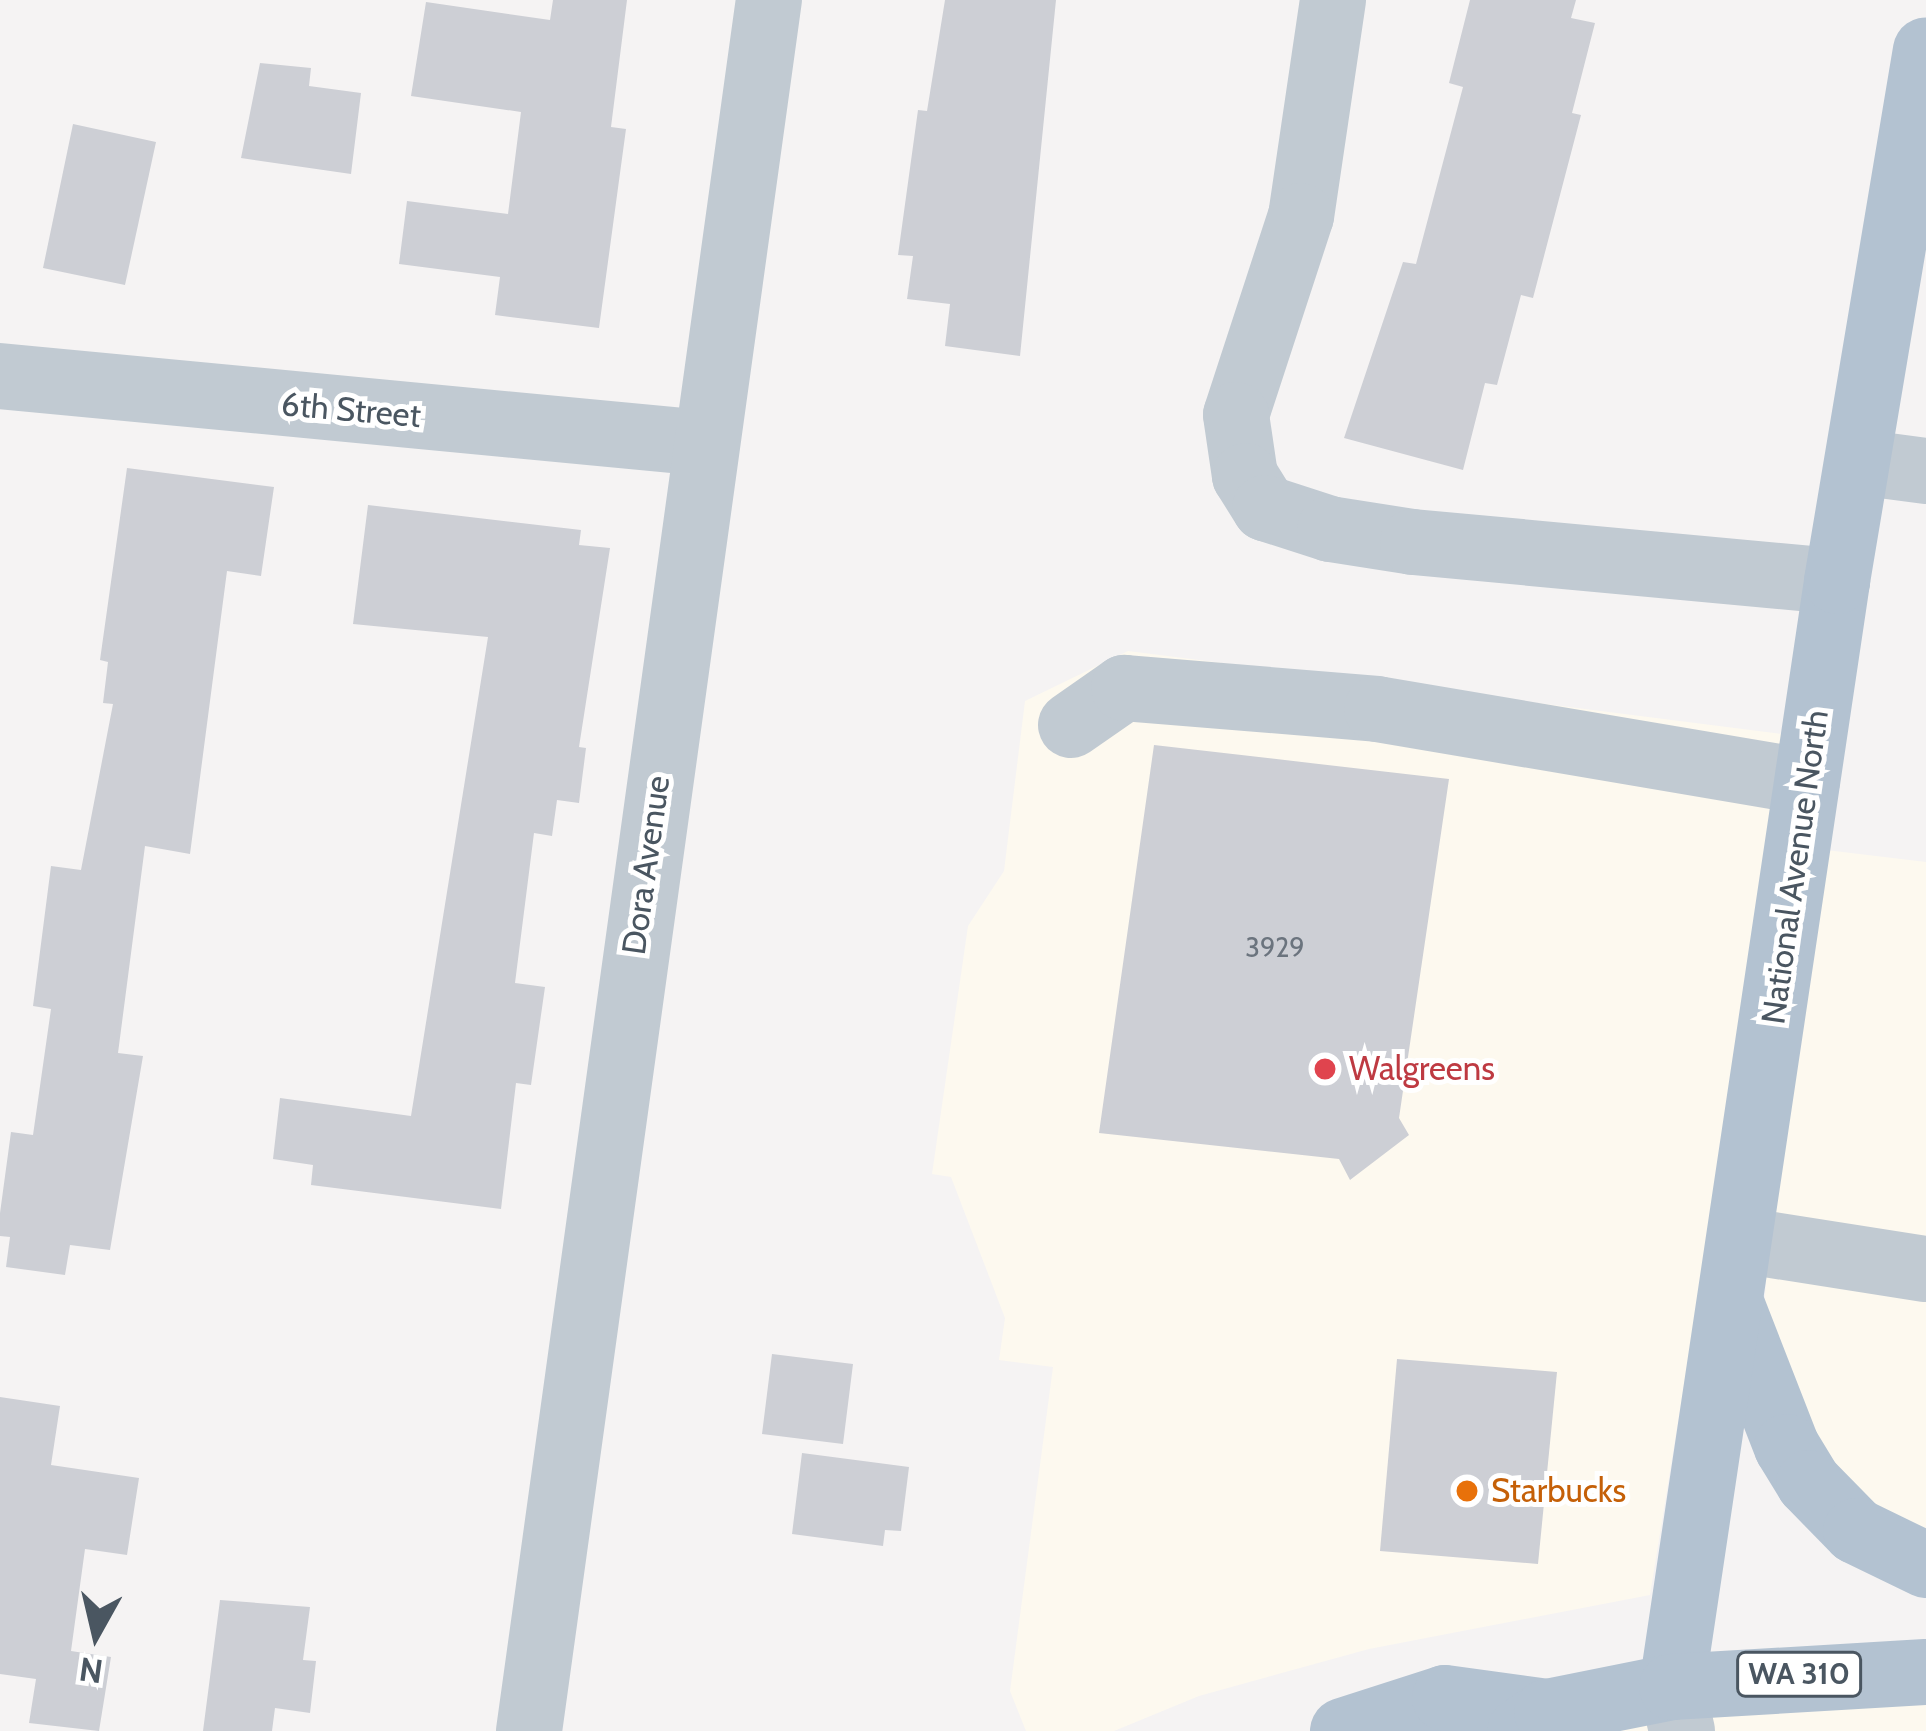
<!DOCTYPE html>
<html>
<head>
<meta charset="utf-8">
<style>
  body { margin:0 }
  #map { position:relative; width:1926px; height:1731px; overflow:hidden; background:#f5f3f3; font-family:Cabin,sans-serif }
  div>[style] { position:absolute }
  .commercial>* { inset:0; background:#fdf9ef }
  .building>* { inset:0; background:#cdcfd5 }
  .minor>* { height:66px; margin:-33px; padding:0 33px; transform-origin:33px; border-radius:33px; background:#c1cad2 }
  .major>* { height:66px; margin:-33px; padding:0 33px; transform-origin:33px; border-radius:33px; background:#b3c2d1 }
  .dots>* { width:33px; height:33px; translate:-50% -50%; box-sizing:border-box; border:6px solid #fff; border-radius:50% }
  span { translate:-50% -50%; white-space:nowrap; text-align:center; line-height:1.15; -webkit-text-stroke:10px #fff; paint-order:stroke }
  .number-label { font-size:27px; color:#6b747e }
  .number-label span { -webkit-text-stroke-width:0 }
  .shield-label span { padding:3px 9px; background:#fff; border:3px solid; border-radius:9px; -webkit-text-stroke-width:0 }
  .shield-label { font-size:30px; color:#4a5661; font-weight:700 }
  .street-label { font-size:33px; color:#4a5661 }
  .health-label { font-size:33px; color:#be3a42 }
  .left { translate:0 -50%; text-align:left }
  .food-label { font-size:33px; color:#c56008 }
  .north { position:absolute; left:36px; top:1575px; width:120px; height:120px; -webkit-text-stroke:9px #fff; paint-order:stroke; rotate:188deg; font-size:33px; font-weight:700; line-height:48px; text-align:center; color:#4a5661 }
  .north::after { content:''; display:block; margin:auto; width:42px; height:54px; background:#4a5661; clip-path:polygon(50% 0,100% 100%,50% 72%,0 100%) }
</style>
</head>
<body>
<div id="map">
  <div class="commercial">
    <div style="clip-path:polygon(1128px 651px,1789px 735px,1650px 1595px,1369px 1649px,1199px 1696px,1114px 1731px,1026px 1731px,1010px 1691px,1053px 1367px,999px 1360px,1005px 1318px,951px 1177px,932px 1174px,968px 926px,1004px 871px,1025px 701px)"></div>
    <div style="clip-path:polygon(1826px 850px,1926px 862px,1926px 1549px,1847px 1503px,1763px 1332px,1768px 1246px)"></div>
    <div style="clip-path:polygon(1926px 1684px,1926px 1731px,1520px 1731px)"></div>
  </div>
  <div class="building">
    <div style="clip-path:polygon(553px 0,627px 0,611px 127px,626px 129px,599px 328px,495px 315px,500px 277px,399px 264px,407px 201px,508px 214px,521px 112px,411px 96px,426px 2px,550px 20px)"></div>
    <div style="clip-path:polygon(945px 0,1056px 0,1020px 356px,945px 346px,950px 304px,907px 299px,913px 256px,898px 255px,918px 110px,927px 111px)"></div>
    <div style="clip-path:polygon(1470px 0,1576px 0,1571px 18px,1595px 23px,1572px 113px,1581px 115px,1533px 298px,1521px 295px,1497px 385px,1485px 383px,1463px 470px,1344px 438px,1403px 262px,1416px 264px,1463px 87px,1449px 83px)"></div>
    <div style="clip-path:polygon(260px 63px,311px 68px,309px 86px,361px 93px,351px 174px,241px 158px)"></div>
    <div style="clip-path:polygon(73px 124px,156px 142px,125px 285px,43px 268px)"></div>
    <div style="clip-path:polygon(127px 468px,274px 487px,261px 576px,227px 571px,190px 854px,145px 846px,118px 1053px,143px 1056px,110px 1250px,70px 1245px,65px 1275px,6px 1267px,10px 1237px,0 1236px,0 1213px,11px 1132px,33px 1135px,51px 1009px,33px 1006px,51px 866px,81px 870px,113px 704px,103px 703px,108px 662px,100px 660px)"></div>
    <div style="clip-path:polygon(368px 505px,581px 530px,579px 545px,610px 548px,579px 747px,586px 748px,579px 803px,557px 800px,552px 836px,534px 833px,515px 983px,545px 987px,531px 1085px,516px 1083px,501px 1209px,311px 1185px,313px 1165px,273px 1159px,280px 1098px,411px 1116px,488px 637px,353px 624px)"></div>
    <div style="clip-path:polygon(1154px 745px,1449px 779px,1399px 1118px,1409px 1135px,1350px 1180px,1339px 1159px,1099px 1133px)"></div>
    <div style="clip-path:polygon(772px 1354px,853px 1364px,843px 1444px,762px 1434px)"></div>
    <div style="clip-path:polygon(1397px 1359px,1557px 1372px,1538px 1564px,1380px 1551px)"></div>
    <div style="clip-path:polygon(0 1397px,60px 1406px,51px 1465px,139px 1478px,127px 1555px,85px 1549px,71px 1651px,111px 1657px,99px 1731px,29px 1723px,36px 1679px,0 1674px)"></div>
    <div style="clip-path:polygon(802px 1453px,909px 1467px,901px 1531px,885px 1530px,883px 1546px,792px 1534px)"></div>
    <div style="clip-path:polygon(220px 1600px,310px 1607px,303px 1660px,316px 1661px,310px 1713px,275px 1708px,272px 1731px,203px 1731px)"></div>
  </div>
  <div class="minor">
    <div style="left:1333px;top:0;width:218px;rotate:98.4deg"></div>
    <div style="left:1301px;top:216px;width:209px;rotate:108.1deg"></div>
    <div style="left:1236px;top:415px;width:62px;rotate:81.6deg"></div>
    <div style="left:1245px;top:476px;width:38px;rotate:58deg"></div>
    <div style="left:1265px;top:508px;width:68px;rotate:17.9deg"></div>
    <div style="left:1330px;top:529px;width:84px;rotate:8.9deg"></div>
    <div style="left:1413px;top:542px;width:426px;rotate:5.3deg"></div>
    <div style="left:0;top:376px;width:706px;rotate:5.44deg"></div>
    <div style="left:1858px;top:462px;width:69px;rotate:7.5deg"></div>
    <div style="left:1071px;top:725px;width:65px;rotate:-34.9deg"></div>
    <div style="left:1124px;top:688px;width:254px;rotate:4.7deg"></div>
    <div style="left:1377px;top:709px;width:436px;rotate:9.6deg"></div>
    <div style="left:1740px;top:1240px;width:188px;rotate:8.9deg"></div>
    <div style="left:1672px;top:1687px;width:45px;rotate:77.2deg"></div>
    <div style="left:529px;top:1731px;width:1748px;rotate:-82.11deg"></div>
  </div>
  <div class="major">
    <div style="left:1732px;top:1306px;width:151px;rotate:68.7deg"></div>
    <div style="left:1787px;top:1447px;width:42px;rotate:58.6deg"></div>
    <div style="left:1809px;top:1483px;width:67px;rotate:45.6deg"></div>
    <div style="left:1856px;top:1531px;width:78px;rotate:25.9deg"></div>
    <div style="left:1672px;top:1687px;width:1118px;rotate:-81.51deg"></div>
    <div style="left:1837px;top:581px;width:538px;rotate:-80.49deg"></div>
    <div style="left:1343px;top:1731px;width:107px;rotate:-17.9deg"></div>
    <div style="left:1445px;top:1698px;width:103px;rotate:7.8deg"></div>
    <div style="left:1520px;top:1731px;width:33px;rotate:-35deg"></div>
    <div style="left:1547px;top:1712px;width:127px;rotate:-11.3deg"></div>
    <div style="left:1672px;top:1687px;width:254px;rotate:-3.4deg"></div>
  </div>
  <div class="dots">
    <div style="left:1325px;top:1069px;background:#e0444e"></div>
    <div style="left:1467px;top:1491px;background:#e8710a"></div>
  </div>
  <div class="number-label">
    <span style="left:1275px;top:948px">3929</span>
  </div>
  <div class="shield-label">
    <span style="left:1799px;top:1674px">WA 310</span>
  </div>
  <div class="street-label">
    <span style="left:351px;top:410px;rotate:5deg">6th Street</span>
    <span style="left:646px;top:865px;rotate:-82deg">Dora Avenue</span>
    <span style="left:1795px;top:867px;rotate:-82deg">National Avenue North</span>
  </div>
  <div class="health-label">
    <span class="left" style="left:1349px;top:1069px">Walgreens</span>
  </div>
  <div class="food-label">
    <span class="left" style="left:1491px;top:1491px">Starbucks</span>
  </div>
  <div class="north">N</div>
</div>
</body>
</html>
